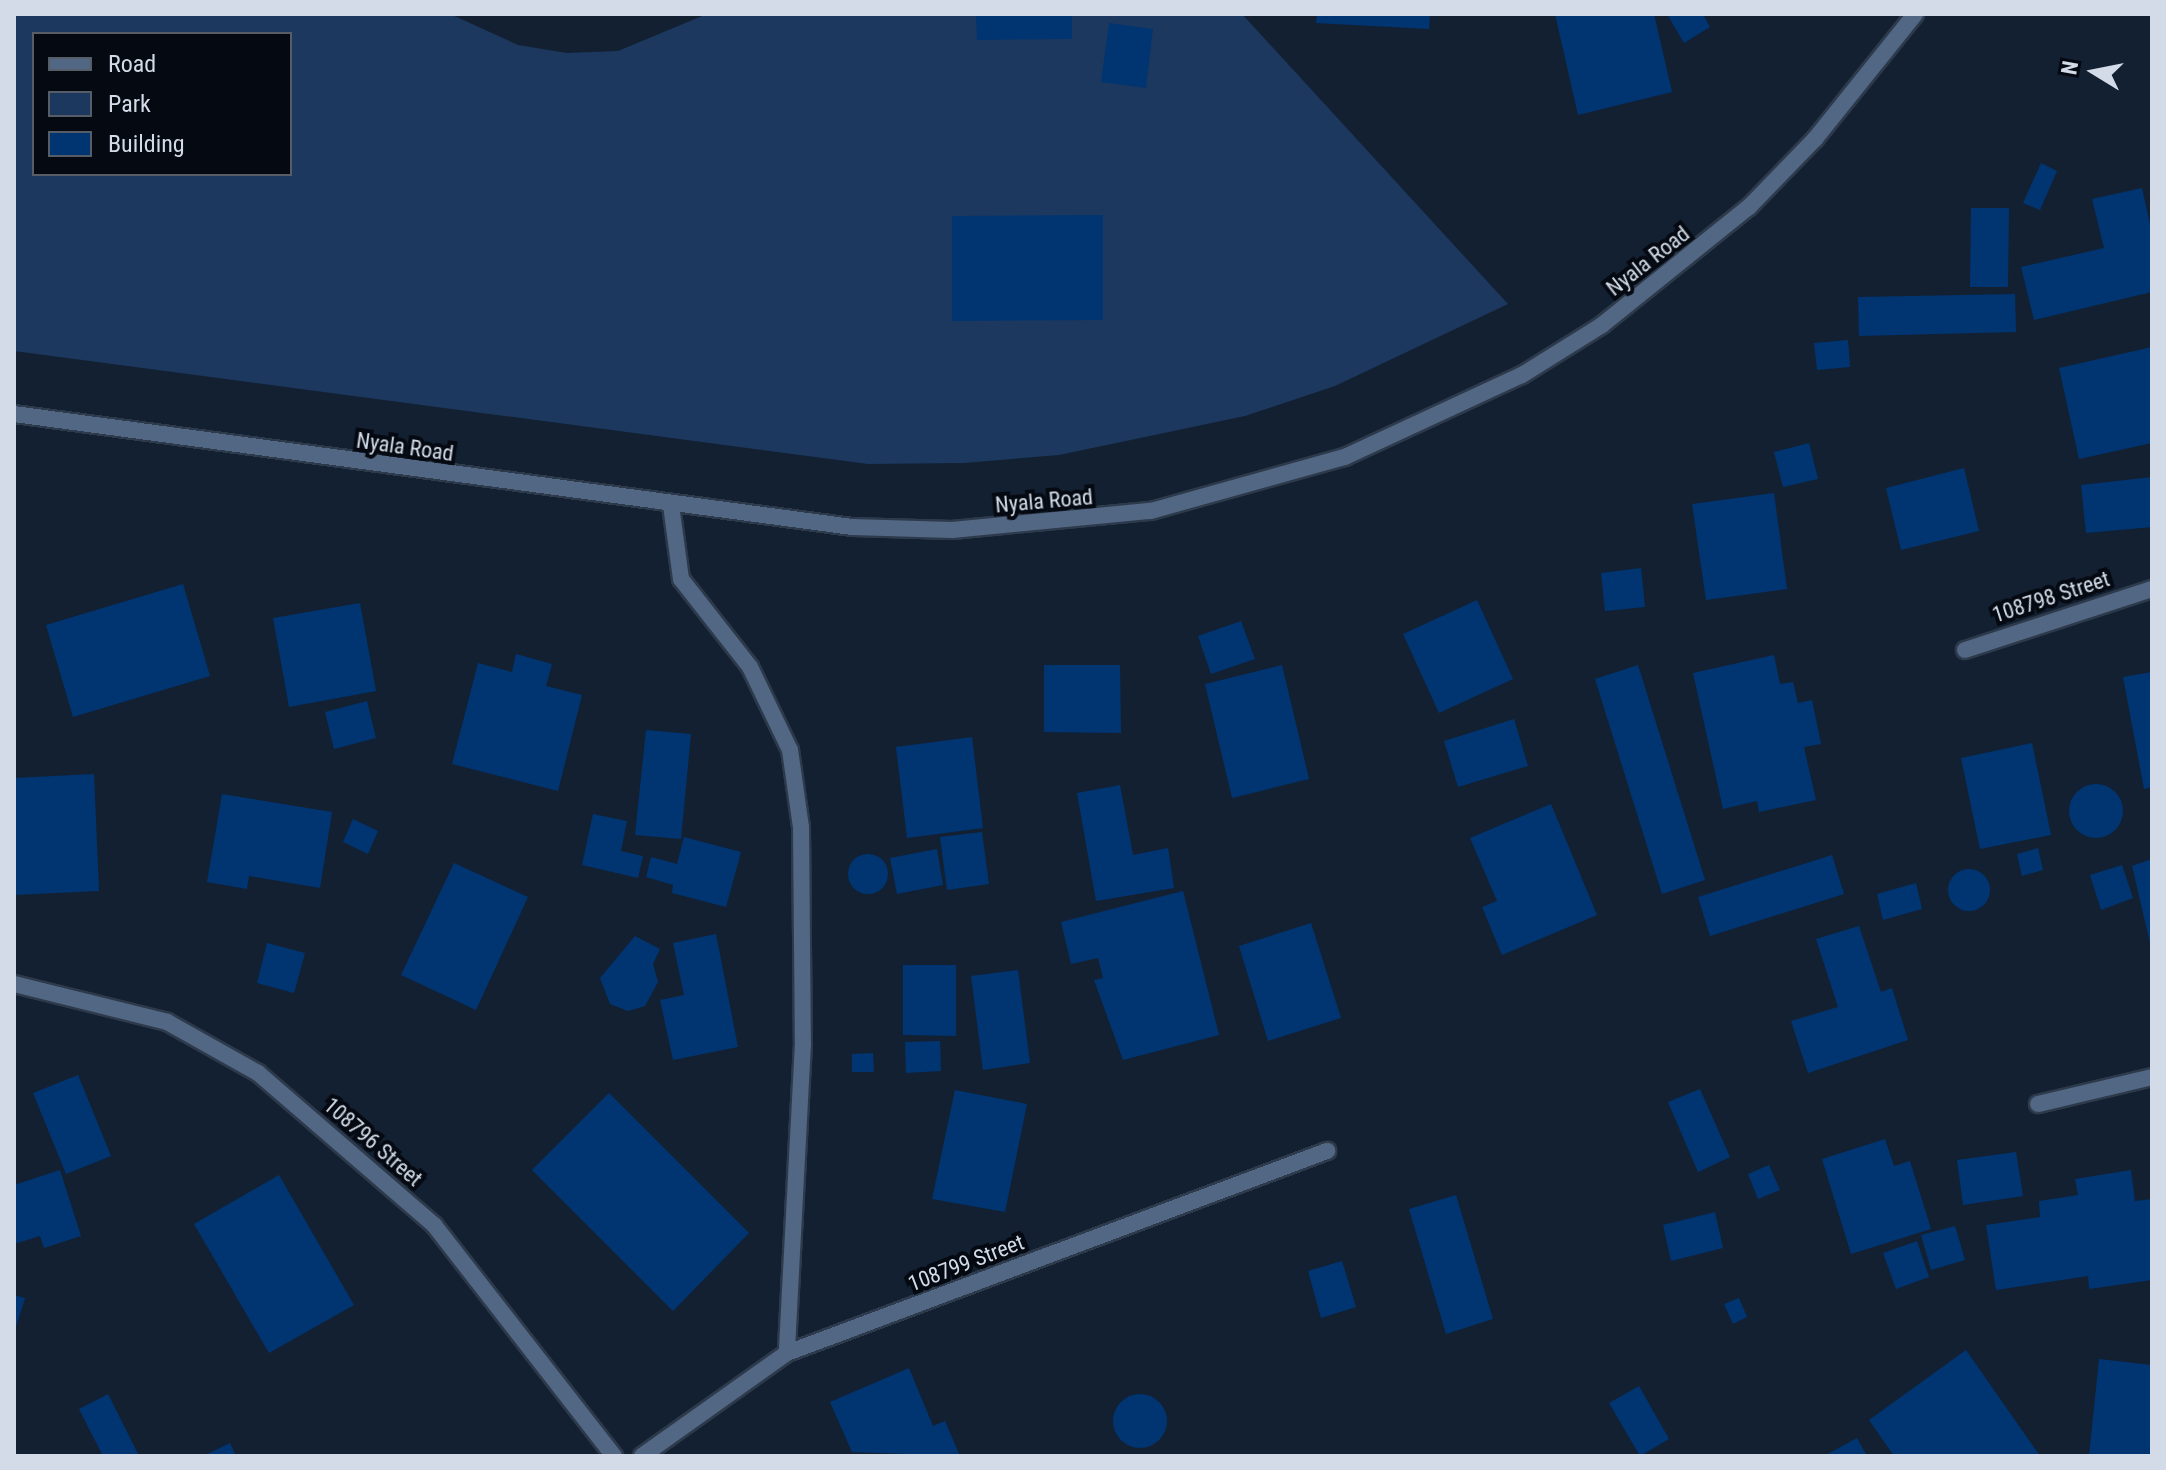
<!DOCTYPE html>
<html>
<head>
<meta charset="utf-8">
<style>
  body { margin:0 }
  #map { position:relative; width:2166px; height:1470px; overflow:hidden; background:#122032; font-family:"Roboto Condensed",sans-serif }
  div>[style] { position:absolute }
  .green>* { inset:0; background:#1c385e }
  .building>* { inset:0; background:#003571 }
  .round { border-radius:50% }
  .roads { filter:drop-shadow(2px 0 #2d3a4b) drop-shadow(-2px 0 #2d3a4b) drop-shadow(0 2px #2d3a4b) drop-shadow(0 -2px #2d3a4b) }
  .minor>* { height:16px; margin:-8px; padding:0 8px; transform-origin:8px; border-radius:8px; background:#526784 }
  .tertiary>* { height:16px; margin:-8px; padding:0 8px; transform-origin:8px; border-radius:8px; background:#526784 }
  span { translate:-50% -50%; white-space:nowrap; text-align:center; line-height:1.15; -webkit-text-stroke:8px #050911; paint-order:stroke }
  .street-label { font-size:22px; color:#d2dbe7 }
  .frame { position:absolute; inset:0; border:16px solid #d2dbe7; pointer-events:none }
  .legend { position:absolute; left:32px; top:32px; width:260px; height:144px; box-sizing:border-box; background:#050911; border:2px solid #575d67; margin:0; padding:10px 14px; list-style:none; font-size:24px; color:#d2dbe7 }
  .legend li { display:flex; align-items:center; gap:16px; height:40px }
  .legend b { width:40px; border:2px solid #575d67 }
  .north { position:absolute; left:2054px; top:32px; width:80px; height:80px; -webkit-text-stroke:6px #050911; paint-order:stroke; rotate:280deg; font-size:22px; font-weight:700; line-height:32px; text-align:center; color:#d2dbe7 }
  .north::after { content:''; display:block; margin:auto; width:28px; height:36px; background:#d2dbe7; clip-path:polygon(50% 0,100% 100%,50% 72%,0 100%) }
</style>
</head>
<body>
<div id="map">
  <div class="green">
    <div style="clip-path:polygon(evenodd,14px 14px,450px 14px,518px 45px,567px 53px,618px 51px,707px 14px,1242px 14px,1508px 304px,1335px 386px,1245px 416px,1059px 455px,964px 463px,868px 464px,14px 351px,14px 14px,34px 34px,290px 34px,290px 174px,34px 174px,34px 34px)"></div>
  </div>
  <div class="building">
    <div style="clip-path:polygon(976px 14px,1072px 14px,1072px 39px,977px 40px)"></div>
    <div style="clip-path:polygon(1317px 14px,1430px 14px,1429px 29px,1316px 23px)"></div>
    <div style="clip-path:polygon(1555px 14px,1654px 14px,1672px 92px,1578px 115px)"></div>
    <div style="clip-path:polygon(1667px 14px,1703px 14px,1710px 27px,1684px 43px)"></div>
    <div style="clip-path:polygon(1109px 23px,1153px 29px,1146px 88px,1101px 82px)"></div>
    <div style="clip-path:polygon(2041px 163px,2057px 171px,2040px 210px,2023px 203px)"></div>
    <div style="clip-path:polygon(2142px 188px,2152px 233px,2152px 292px,2034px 320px,2021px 267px,2104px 248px,2092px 199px)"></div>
    <div style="clip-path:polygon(1971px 208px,2009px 208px,2008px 287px,1970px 287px)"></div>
    <div style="clip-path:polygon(1103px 215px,1103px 320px,952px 321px,952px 216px)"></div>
    <div style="clip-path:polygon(2015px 294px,2016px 332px,1859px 336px,1858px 297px)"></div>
    <div style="clip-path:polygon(1848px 340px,1850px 367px,1817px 370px,1814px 343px)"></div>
    <div style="clip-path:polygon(2152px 347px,2152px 443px,2079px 459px,2059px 368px)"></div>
    <div style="clip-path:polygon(1809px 443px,1818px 479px,1783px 487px,1774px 452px)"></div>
    <div style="clip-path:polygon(1964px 468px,1979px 531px,1901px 550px,1886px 488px)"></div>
    <div style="clip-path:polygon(2152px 477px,2152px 527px,2086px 533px,2081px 485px)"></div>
    <div style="clip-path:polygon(1774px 493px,1787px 589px,1706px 600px,1692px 504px)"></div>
    <div style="clip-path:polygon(1641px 568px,1645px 607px,1605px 611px,1601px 573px)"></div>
    <div style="clip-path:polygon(183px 584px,210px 676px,73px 717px,46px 625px)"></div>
    <div style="clip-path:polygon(1477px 600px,1513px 679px,1439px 713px,1403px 634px)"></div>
    <div style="clip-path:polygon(360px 603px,376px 691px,289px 707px,273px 618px)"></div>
    <div style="clip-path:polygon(1241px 621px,1255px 659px,1211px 674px,1198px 636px)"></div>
    <div style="clip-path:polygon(516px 654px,552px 664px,546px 686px,582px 695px,558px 791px,452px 764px,478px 663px,512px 672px)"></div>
    <div style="clip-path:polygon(1774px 655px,1780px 684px,1793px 682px,1798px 703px,1812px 700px,1821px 744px,1804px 747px,1816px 800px,1759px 812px,1757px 801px,1723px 809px,1693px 673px)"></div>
    <div style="clip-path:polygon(1044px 665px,1120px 665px,1121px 733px,1044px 732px)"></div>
    <div style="clip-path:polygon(1282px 665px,1309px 779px,1232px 798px,1205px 684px)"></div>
    <div style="clip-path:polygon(1638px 665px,1705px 880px,1662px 894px,1595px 679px)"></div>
    <div style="clip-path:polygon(2152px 672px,2152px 787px,2144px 789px,2123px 677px)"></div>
    <div style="clip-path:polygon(367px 701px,376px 738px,334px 749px,325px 712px)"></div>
    <div style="clip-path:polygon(1514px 719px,1528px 766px,1458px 787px,1444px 741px)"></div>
    <div style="clip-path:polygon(646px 730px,691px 734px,681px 839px,635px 835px)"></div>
    <div style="clip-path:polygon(972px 737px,983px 828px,907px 838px,896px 747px)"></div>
    <div style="clip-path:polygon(2032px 743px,2051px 835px,1980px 849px,1961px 758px)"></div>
    <div style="clip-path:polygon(94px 774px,99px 891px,14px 895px,14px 778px)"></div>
    <div class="round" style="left:2069px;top:784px;width:54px;height:54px"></div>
    <div style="clip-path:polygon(1120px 785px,1133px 855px,1168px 848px,1174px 888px,1096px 901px,1077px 793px)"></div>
    <div style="clip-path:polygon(222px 794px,332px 812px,320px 888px,249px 876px,247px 889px,207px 882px)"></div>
    <div style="clip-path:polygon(1551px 804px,1597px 915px,1502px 955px,1482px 907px,1497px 901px,1470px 838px)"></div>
    <div style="clip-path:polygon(593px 814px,627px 821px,621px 851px,643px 856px,638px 878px,582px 865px)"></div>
    <div style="clip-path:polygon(353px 819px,378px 831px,368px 854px,343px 842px)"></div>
    <div style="clip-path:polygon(982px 832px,989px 884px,947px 890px,940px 837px)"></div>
    <div style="clip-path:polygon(684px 837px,741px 852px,726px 907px,672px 893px,673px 885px,646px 877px,651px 857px,677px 864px)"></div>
    <div style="clip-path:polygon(2038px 848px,2043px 870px,2022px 876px,2017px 854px)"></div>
    <div style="clip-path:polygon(937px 849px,943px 885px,897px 894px,890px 858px)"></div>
    <div class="round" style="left:848px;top:854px;width:40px;height:40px"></div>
    <div style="clip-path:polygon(1832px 855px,1844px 894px,1710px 936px,1698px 897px)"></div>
    <div style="clip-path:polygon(2152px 859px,2152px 947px,2151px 947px,2132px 866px)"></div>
    <div style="clip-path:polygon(454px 863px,528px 897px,476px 1010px,401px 975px)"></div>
    <div style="clip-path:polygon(2122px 865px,2133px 898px,2101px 910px,2090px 875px)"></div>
    <div class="round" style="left:1948px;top:869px;width:42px;height:42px"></div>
    <div style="clip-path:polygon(1916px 883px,1922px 909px,1883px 920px,1877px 894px)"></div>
    <div style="clip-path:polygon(1183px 891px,1219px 1035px,1123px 1060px,1094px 980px,1103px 978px,1098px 958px,1071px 964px,1061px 922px)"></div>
    <div style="clip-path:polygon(1311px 923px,1341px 1018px,1268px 1041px,1239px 946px)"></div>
    <div style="clip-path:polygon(1859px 926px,1881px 992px,1892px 988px,1908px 1040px,1808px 1073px,1791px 1021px,1838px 1007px,1816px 939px)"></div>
    <div style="clip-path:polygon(716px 934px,738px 1047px,673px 1060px,660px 1000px,684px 995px,673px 943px)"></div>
    <div style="clip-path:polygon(635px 936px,660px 949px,653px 964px,658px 982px,645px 1006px,628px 1011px,610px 1004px,600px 978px)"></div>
    <div style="clip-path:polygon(267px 943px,305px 953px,294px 993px,257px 983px)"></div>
    <div style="clip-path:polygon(903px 965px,956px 965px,956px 1036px,903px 1035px)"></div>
    <div style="clip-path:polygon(1018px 970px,1030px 1063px,983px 1070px,971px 976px)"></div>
    <div style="clip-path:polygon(940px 1041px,941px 1071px,906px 1073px,905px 1042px)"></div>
    <div style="clip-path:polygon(873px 1053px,874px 1072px,852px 1072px,852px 1054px)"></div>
    <div style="clip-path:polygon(78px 1075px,111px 1156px,66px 1174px,33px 1093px)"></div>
    <div style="clip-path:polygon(1700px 1089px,1730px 1157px,1698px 1172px,1668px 1102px)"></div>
    <div style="clip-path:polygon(955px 1090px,1027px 1104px,1005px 1212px,932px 1199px)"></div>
    <div style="clip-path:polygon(609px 1093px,749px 1233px,673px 1311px,532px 1170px)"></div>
    <div style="clip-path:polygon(1885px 1139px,1894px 1166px,1910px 1161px,1931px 1229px,1851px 1254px,1822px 1159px)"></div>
    <div style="clip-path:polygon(2016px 1152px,2023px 1196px,1963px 1205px,1957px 1160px)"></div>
    <div style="clip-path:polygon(1769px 1165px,1780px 1190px,1758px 1199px,1748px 1174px)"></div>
    <div style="clip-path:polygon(60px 1170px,81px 1236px,44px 1248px,40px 1236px,14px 1244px,14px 1185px)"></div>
    <div style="clip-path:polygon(2131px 1170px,2135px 1201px,2152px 1199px,2152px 1280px,2089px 1289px,2088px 1276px,1996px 1290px,1986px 1225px,2040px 1217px,2039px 1201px,2078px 1195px,2075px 1179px)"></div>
    <div style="clip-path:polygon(279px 1175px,354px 1305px,269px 1353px,194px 1224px)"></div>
    <div style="clip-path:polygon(1456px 1195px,1493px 1319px,1446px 1334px,1409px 1209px)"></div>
    <div style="clip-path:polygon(1715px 1212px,1723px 1248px,1671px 1261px,1663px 1225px)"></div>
    <div style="clip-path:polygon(1955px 1226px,1965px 1260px,1931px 1270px,1921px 1235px)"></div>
    <div style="clip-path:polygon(1917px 1241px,1929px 1277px,1896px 1289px,1883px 1253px)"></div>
    <div style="clip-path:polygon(1342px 1261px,1356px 1307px,1321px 1318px,1308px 1271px)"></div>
    <div style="clip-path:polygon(14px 1295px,25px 1298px,15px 1330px,14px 1330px)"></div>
    <div style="clip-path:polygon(1739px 1298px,1747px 1317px,1733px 1324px,1724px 1304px)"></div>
    <div style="clip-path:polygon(1966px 1350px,2040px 1456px,1894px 1456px,1869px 1420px)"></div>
    <div style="clip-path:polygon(2099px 1359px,2152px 1365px,2152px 1456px,2089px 1456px)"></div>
    <div style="clip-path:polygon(909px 1368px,933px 1426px,945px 1421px,960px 1456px,852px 1452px,830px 1402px)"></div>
    <div style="clip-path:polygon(1639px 1386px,1669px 1439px,1640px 1456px,1609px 1403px)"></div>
    <div class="round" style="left:1113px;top:1394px;width:54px;height:54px"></div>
    <div style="clip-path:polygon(108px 1394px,138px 1454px,135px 1456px,103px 1456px,79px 1409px)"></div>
    <div style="clip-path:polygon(1857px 1438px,1867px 1456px,1824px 1456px)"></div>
    <div style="clip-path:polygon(230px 1443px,236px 1456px,203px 1456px)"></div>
  </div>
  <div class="roads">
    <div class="minor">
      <div style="left:671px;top:505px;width:75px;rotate:82.3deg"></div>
      <div style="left:681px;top:579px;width:112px;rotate:51.9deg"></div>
      <div style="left:750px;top:667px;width:92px;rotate:64.3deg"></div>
      <div style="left:790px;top:750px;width:78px;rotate:81.9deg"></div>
      <div style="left:801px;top:827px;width:216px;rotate:89.5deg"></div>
      <div style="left:803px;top:1043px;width:310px;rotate:93deg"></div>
      <div style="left:1965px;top:650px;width:197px;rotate:-18.1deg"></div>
      <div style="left:14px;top:984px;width:158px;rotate:13.9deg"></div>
      <div style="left:167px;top:1022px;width:104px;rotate:29.3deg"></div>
      <div style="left:258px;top:1073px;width:233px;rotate:40.8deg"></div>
      <div style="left:434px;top:1225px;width:293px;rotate:52.1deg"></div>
      <div style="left:2038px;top:1104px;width:117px;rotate:-13.3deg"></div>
      <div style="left:642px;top:1456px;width:178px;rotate:-35.4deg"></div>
      <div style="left:787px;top:1353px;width:577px;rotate:-20.51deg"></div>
    </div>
    <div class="tertiary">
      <div style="left:14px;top:414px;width:846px;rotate:7.68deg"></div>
      <div style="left:852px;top:527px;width:100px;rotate:1.7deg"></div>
      <div style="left:952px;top:530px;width:200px;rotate:-5.5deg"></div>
      <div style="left:1151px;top:511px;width:201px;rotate:-15.6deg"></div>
      <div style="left:1345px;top:457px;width:195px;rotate:-24.9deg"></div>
      <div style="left:1522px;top:375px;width:94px;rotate:-32deg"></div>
      <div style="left:1602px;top:325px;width:189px;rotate:-38.8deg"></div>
      <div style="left:1749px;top:207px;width:95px;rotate:-45.9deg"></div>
      <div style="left:1815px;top:139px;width:160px;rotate:-51.3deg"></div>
    </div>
  </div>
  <div class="street-label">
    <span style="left:1648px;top:261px;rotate:-38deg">Nyala Road</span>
    <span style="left:405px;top:447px;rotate:8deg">Nyala Road</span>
    <span style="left:1044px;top:501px;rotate:-5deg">Nyala Road</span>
    <span style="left:2051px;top:597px;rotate:-18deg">108798 Street</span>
    <span style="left:373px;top:1142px;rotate:41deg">108796 Street</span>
    <span style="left:966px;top:1263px;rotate:-21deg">108799 Street</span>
  </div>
  <div class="frame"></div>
  <ul class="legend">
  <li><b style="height:10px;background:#526784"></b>Road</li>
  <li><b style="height:22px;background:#1c385e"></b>Park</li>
  <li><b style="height:22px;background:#003571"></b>Building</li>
  </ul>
  <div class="north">N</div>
</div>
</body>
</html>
